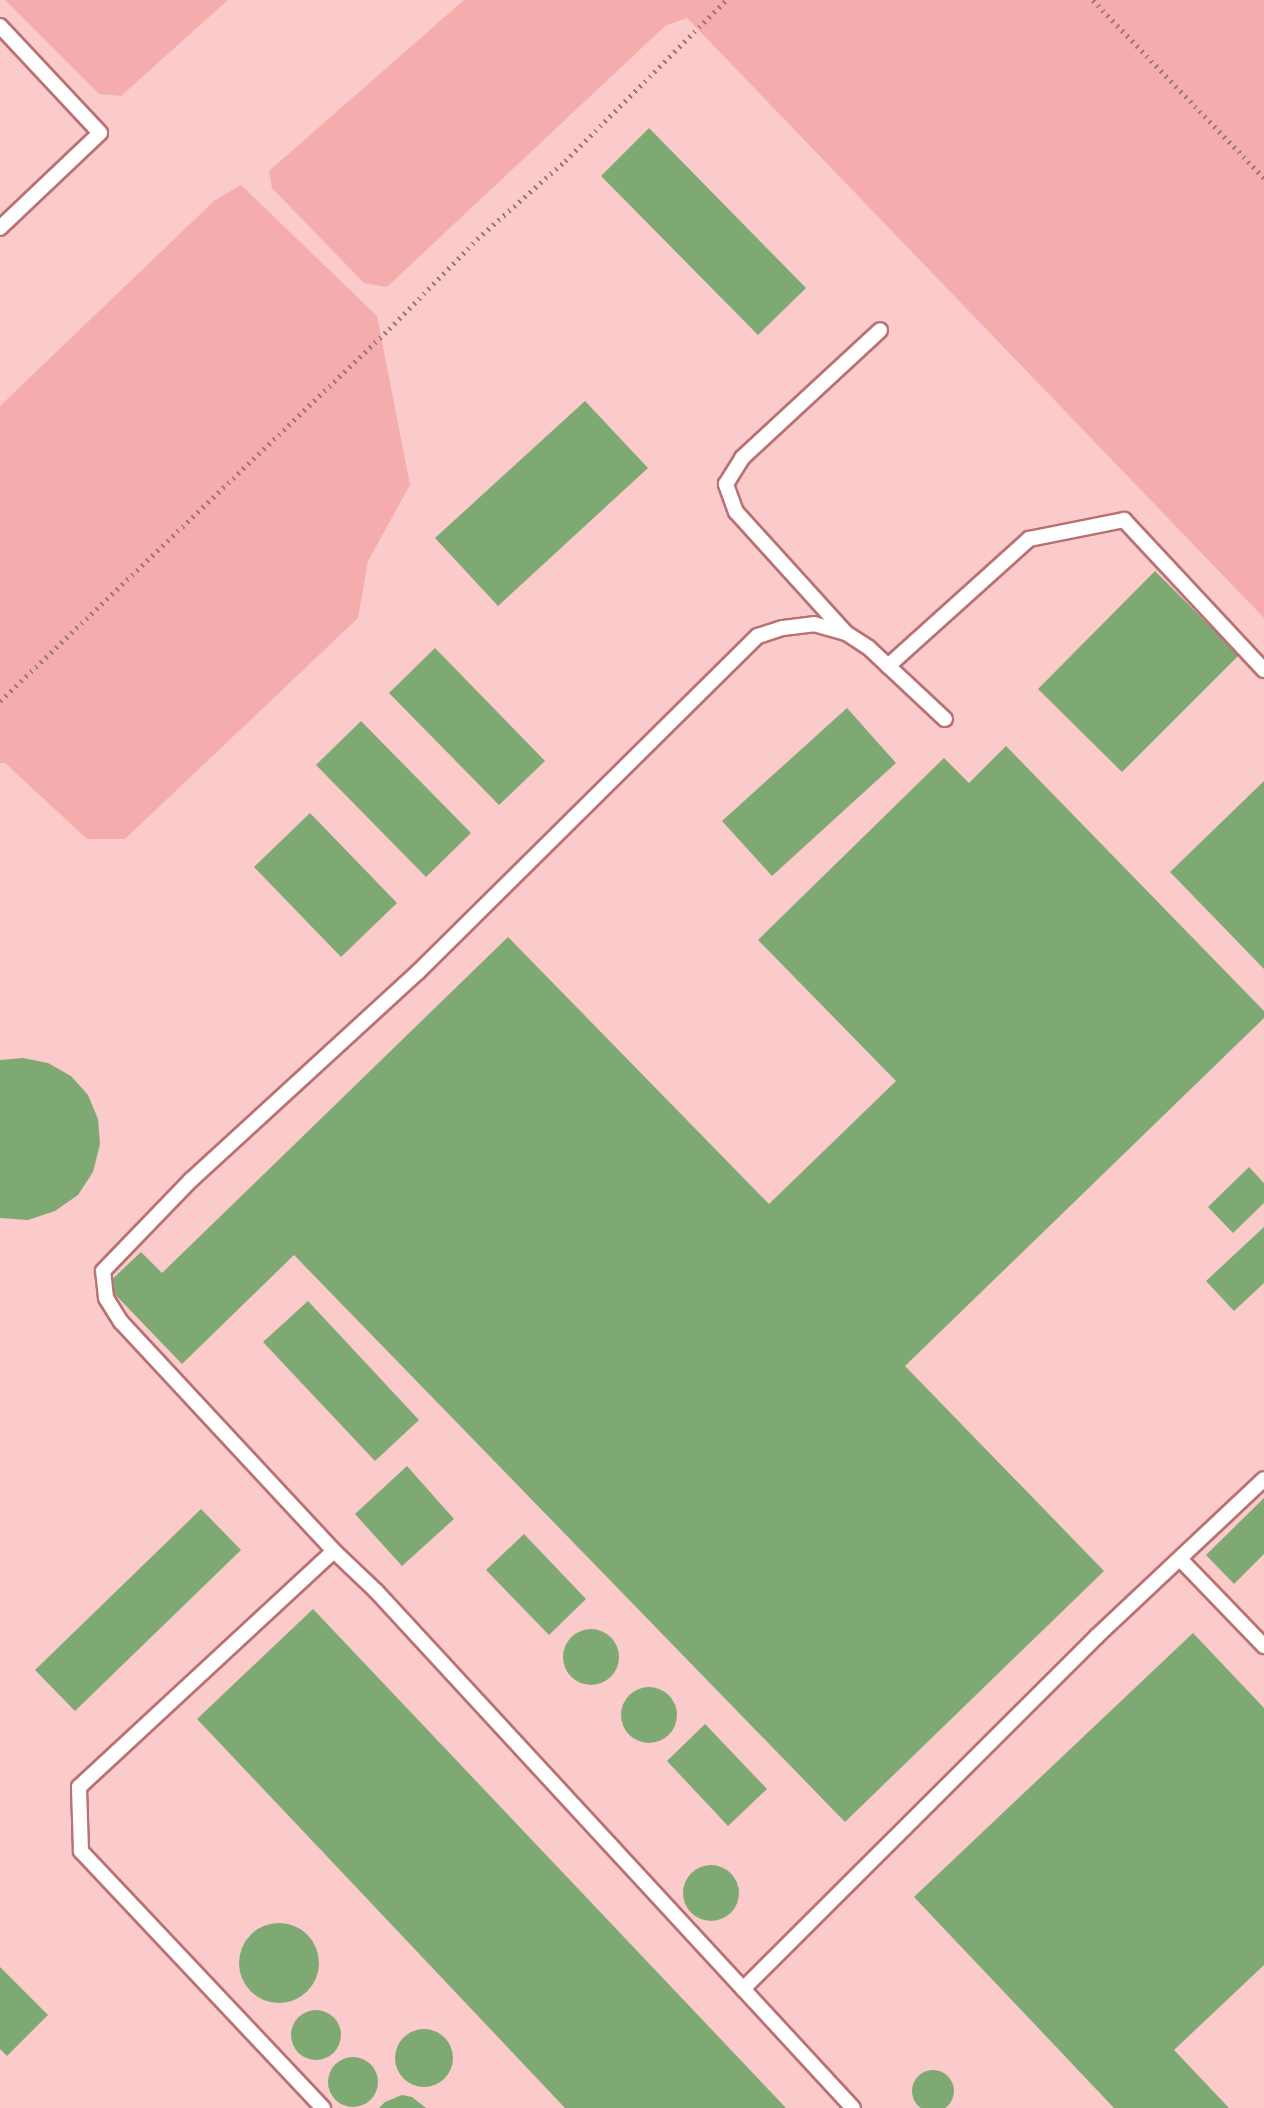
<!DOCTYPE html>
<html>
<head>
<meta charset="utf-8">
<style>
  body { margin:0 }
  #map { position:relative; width:1264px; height:2108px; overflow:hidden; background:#fbcbcb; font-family:Helvetica,sans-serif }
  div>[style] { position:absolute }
  .green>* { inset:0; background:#f5acac }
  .building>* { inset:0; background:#7ea973 }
  .round { border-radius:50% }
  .path>* { height:4.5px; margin-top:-2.25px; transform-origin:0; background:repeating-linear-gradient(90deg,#a07979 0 2px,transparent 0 7px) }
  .roads { filter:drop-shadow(2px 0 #b97273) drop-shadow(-2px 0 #b97273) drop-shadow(0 2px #b97273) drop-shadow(0 -2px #b97273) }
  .lane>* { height:14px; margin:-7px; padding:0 7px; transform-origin:7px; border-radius:7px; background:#fff }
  span { translate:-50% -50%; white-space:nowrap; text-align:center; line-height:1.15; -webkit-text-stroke:5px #fbcbcb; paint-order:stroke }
</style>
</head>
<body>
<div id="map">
  <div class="green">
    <div style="clip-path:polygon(5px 0,228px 0,121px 96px,99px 94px)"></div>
    <div style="clip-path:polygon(464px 0,1264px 0,1264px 618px,687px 18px,665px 26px,387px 287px,364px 283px,272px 188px,269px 171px)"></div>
    <div style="clip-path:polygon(241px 185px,377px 316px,410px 485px,368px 561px,358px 618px,125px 839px,87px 839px,5px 763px,0 763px,0 406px,214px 201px)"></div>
  </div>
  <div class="building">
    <div style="clip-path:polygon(649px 128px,806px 288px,758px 335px,601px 176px)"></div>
    <div style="clip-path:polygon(585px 401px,648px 468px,498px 606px,435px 538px)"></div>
    <div style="clip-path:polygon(1155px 571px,1239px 655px,1122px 772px,1038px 689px)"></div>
    <div style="clip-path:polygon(435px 648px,545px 761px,499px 805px,389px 693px)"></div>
    <div style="clip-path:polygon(847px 708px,896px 763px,772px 876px,722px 821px)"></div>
    <div style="clip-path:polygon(361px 721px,471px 833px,426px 877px,316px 765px)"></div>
    <div style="clip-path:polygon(1006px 746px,1264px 1011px,1264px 1018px,905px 1366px,1104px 1571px,845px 1822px,294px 1255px,182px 1364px,106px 1285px,141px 1252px,162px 1273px,508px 937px,769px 1204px,896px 1081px,758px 940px,944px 758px,969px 783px)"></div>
    <div style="clip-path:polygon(1264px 781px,1264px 969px,1170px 872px)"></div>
    <div style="clip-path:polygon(310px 813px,397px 903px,341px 957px,254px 867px)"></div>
    <div style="clip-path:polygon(23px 1058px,48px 1063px,71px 1076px,88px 1095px,98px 1119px,100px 1144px,93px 1172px,78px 1195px,55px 1211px,28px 1220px,0 1218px,0 1060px)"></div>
    <div style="clip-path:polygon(1249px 1167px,1264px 1183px,1264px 1203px,1233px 1233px,1208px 1207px)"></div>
    <div style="clip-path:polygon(1264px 1227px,1264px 1283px,1234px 1311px,1206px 1281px)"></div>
    <div style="clip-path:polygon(308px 1301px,419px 1420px,375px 1461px,263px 1342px)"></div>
    <div style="clip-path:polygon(407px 1466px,454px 1519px,402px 1566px,355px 1514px)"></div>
    <div style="clip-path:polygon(1264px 1498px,1264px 1554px,1234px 1584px,1206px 1555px)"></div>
    <div style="clip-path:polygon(201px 1509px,241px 1550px,75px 1711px,35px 1670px)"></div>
    <div style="clip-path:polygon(524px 1534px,586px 1599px,549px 1635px,486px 1570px)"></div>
    <div style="clip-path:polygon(313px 1609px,786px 2108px,565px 2108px,197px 1719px)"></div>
    <div class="round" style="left:563px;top:1629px;width:56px;height:56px"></div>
    <div style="clip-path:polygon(1193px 1633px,1264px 1708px,1264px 1965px,1174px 2050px,1229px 2108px,1114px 2108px,914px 1897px)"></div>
    <div class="round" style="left:621px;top:1687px;width:56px;height:56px"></div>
    <div style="clip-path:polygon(705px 1724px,767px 1789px,728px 1826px,667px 1761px)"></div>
    <div class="round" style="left:683px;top:1865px;width:56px;height:56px"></div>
    <div class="round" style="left:239px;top:1923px;width:80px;height:80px"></div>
    <div style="clip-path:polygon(0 1967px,48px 2015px,7px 2056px,0 2049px)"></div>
    <div class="round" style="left:291px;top:2010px;width:50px;height:50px"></div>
    <div class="round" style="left:395px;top:2029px;width:58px;height:58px"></div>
    <div class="round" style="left:328px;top:2057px;width:50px;height:50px"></div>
    <div class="round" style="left:912px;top:2070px;width:42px;height:42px"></div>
    <div style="clip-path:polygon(402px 2095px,412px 2097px,426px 2108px,379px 2108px,385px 2102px)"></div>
  </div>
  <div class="path">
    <div style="left:1093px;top:0;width:247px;rotate:46.1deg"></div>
    <div style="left:0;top:701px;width:538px;rotate:-43.72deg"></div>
    <div style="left:389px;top:329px;width:126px;rotate:-45.6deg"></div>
    <div style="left:477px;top:239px;width:118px;rotate:-41.6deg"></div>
    <div style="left:565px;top:161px;width:228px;rotate:-45deg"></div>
  </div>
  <div class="roads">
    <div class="lane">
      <div style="left:0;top:26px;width:146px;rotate:46.9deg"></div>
      <div style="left:100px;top:133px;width:138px;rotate:136.5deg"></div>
      <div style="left:845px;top:632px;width:162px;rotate:-132.2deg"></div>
      <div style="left:736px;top:512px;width:30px;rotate:-110deg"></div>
      <div style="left:726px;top:484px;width:31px;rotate:-58deg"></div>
      <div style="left:742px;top:458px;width:188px;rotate:-42.8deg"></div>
      <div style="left:888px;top:666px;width:190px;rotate:-42deg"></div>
      <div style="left:1029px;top:539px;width:97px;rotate:-11.3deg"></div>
      <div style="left:1124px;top:520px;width:205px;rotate:47deg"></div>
      <div style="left:1180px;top:1559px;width:121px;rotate:46deg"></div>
      <div style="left:743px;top:1989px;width:500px;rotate:-44.9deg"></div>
      <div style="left:1097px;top:1636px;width:229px;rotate:-43.2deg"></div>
      <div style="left:323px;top:2108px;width:353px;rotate:-133.3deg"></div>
      <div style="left:81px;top:1851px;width:64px;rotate:-91.8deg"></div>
      <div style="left:79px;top:1787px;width:347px;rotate:-42.8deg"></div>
      <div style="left:853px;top:2108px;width:703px;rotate:-132.7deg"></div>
      <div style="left:376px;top:1591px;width:58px;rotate:-136.4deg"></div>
      <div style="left:334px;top:1551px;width:313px;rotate:-132.9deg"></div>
      <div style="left:121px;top:1322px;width:28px;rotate:-122deg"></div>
      <div style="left:106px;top:1298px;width:27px;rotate:-96deg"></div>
      <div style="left:103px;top:1271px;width:127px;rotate:-46deg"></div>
      <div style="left:191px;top:1180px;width:308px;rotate:-42.5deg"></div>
      <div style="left:418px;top:972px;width:478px;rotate:-44.7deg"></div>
      <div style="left:758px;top:636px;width:26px;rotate:-18deg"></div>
      <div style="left:783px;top:628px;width:31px;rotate:-7deg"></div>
      <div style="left:814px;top:624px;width:33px;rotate:16deg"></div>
      <div style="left:846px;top:633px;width:27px;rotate:33deg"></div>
      <div style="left:869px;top:648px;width:104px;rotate:43.1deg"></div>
    </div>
  </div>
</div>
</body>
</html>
